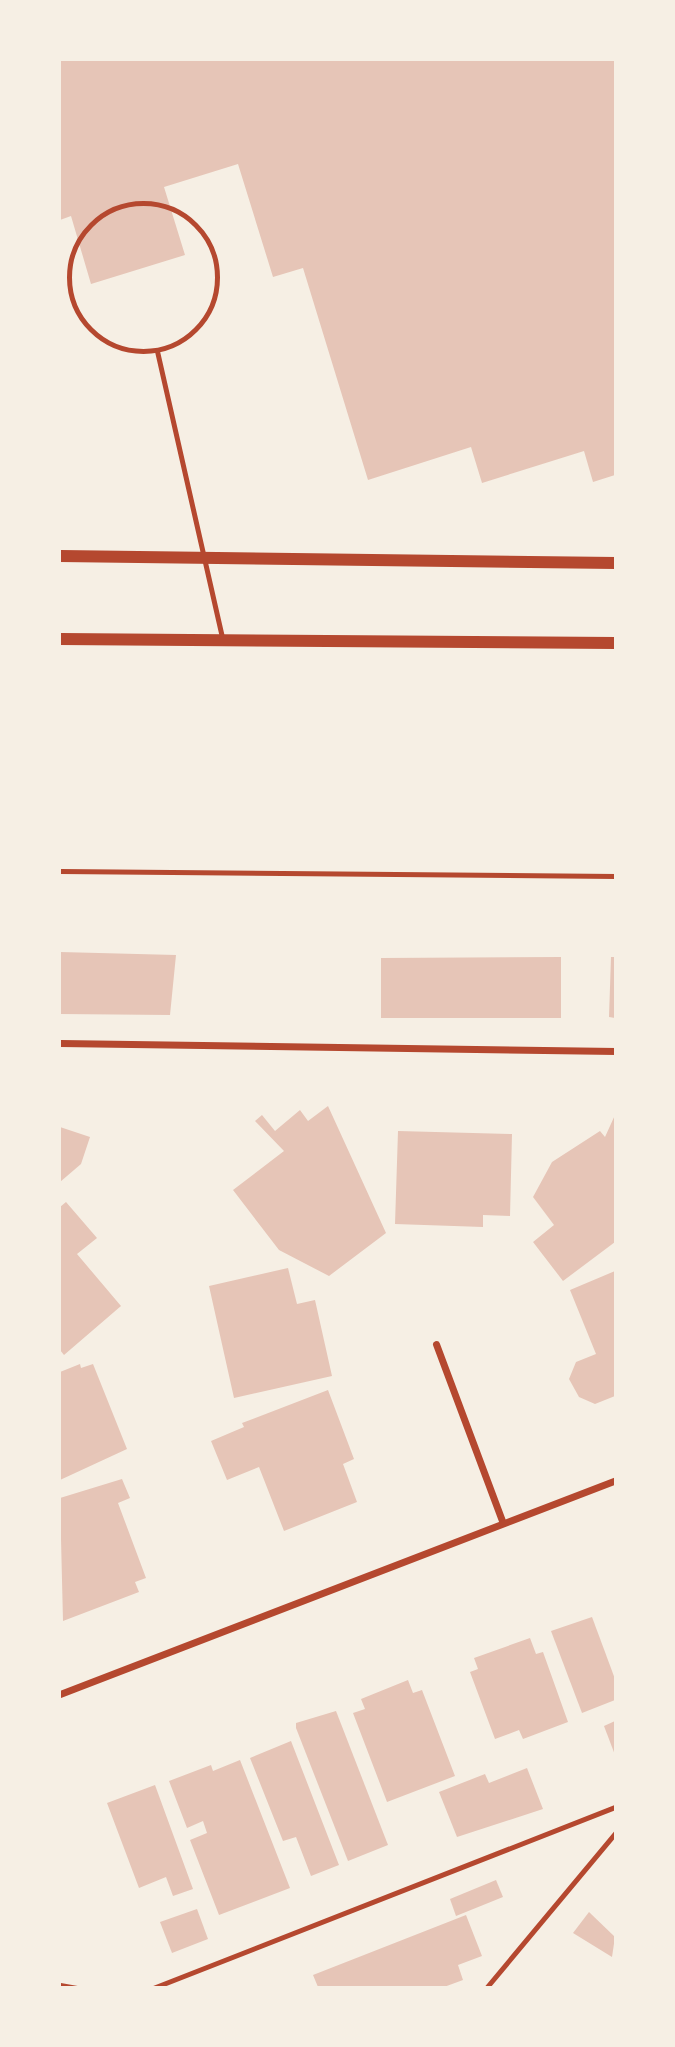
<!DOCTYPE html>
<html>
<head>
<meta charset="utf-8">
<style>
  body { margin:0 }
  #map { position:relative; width:675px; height:2047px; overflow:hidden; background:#f6efe4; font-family:Montserrat,sans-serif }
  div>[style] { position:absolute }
  .building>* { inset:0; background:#e6c5b7 }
  .path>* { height:4.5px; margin:-2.25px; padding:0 2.25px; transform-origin:2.25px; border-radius:2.25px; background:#b5482f }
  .service>* { height:5px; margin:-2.5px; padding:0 2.5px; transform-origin:2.5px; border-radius:2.5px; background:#b5482f }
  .service>.ring { margin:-2.5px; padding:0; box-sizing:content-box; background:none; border:5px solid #b5482f; border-radius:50% }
  .minor>* { height:7px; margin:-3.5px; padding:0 3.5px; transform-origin:3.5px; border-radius:3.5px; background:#b5482f }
  .tertiary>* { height:12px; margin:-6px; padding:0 6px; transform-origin:6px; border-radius:6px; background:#b5482f }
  span { translate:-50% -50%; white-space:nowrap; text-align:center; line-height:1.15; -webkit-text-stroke:5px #f6efe4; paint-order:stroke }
  .frame { position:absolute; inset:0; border:61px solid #f6efe4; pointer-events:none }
</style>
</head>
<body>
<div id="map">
  <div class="building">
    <div style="clip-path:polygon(60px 60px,615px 60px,615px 475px,593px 482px,584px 451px,482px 483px,471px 447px,368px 480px,303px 268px,273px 277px,238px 164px,164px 187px,185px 255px,91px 284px,71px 216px,60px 220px)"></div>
    <div style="clip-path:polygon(60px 952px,176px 955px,170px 1015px,60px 1014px)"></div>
    <div style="clip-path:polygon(561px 957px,561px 1018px,381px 1018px,381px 958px)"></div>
    <div style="clip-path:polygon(611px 957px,615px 957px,615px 1018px,609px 1017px)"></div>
    <div style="clip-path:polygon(328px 1106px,386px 1233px,329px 1276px,279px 1250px,233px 1190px,284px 1151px,255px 1121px,262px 1115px,275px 1131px,300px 1110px,308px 1121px)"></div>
    <div style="clip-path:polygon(615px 1115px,615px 1242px,563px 1281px,533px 1242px,554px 1225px,533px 1197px,552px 1162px,600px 1131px,605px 1137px)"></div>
    <div style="clip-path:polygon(60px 1127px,90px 1137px,81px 1164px,60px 1182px)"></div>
    <div style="clip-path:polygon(398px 1131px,512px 1134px,510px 1216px,483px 1215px,483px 1227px,395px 1224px)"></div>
    <div style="clip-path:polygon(66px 1202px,97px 1238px,77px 1254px,121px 1306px,64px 1355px,60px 1350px,60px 1207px)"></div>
    <div style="clip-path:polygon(288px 1268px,297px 1304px,315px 1300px,332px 1376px,234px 1398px,209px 1286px)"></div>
    <div style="clip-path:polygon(615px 1271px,615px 1396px,595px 1404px,579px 1397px,569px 1379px,576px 1362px,596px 1354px,570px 1290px)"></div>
    <div style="clip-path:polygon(80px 1364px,81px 1368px,93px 1364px,127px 1449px,60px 1480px,60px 1372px)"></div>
    <div style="clip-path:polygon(328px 1390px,354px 1459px,343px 1464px,357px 1502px,284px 1531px,259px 1467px,227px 1480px,211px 1441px,244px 1427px,242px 1423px)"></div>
    <div style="clip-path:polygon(122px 1479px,130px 1498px,118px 1503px,146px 1578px,135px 1582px,139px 1592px,63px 1621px,60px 1498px)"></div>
    <div style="clip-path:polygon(592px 1617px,615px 1679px,615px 1700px,582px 1713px,551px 1631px)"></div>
    <div style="clip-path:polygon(530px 1638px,536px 1654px,543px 1652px,568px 1722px,523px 1739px,519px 1730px,495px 1739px,470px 1672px,478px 1669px,474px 1658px)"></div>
    <div style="clip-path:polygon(408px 1680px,413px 1693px,422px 1690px,455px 1776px,387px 1802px,353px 1713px,365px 1709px,361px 1699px)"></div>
    <div style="clip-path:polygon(336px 1711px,388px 1845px,348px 1861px,296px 1728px,296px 1723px)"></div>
    <div style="clip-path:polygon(615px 1721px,615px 1755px,604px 1726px)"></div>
    <div style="clip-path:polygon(291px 1741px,339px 1865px,311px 1876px,296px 1837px,283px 1841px,250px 1758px)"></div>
    <div style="clip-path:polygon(240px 1760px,290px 1888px,219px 1915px,190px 1840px,207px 1833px,203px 1821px,187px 1828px,169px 1781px,211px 1765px,213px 1771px)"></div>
    <div style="clip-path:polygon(527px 1768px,543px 1809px,457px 1837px,439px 1792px,485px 1774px,489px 1783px)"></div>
    <div style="clip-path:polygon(155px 1785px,193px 1889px,173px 1896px,166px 1877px,139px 1888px,107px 1803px)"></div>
    <div style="clip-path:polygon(496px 1880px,503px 1897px,456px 1916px,450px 1899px)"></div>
    <div style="clip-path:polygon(197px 1909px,208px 1939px,172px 1953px,160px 1922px)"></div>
    <div style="clip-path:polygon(589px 1912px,615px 1937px,612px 1957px,573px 1933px)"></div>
    <div style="clip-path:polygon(466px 1915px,482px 1956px,458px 1965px,463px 1980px,444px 1987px,318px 1987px,313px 1975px)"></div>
  </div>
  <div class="path">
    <div style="left:60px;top:871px;width:556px;rotate:0.52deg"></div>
  </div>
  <div class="service">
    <div class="ring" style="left:69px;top:203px;width:143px;height:143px"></div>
    <div style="left:157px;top:351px;width:297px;rotate:77.2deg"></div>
    <div style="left:60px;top:1985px;width:17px;rotate:10deg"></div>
    <div style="left:153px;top:1988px;width:497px;rotate:-21.4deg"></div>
    <div style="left:486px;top:1988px;width:203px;rotate:-50.2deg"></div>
  </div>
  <div class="minor">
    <div style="left:60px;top:1043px;width:556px;rotate:0.82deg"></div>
    <div style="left:436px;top:1344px;width:191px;rotate:69.5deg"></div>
    <div style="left:60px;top:1694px;width:596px;rotate:-21.05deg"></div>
  </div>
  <div class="tertiary">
    <div style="left:60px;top:556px;width:556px;rotate:0.72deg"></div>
    <div style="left:60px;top:639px;width:556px;rotate:0.41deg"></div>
  </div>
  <div class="frame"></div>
</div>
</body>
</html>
